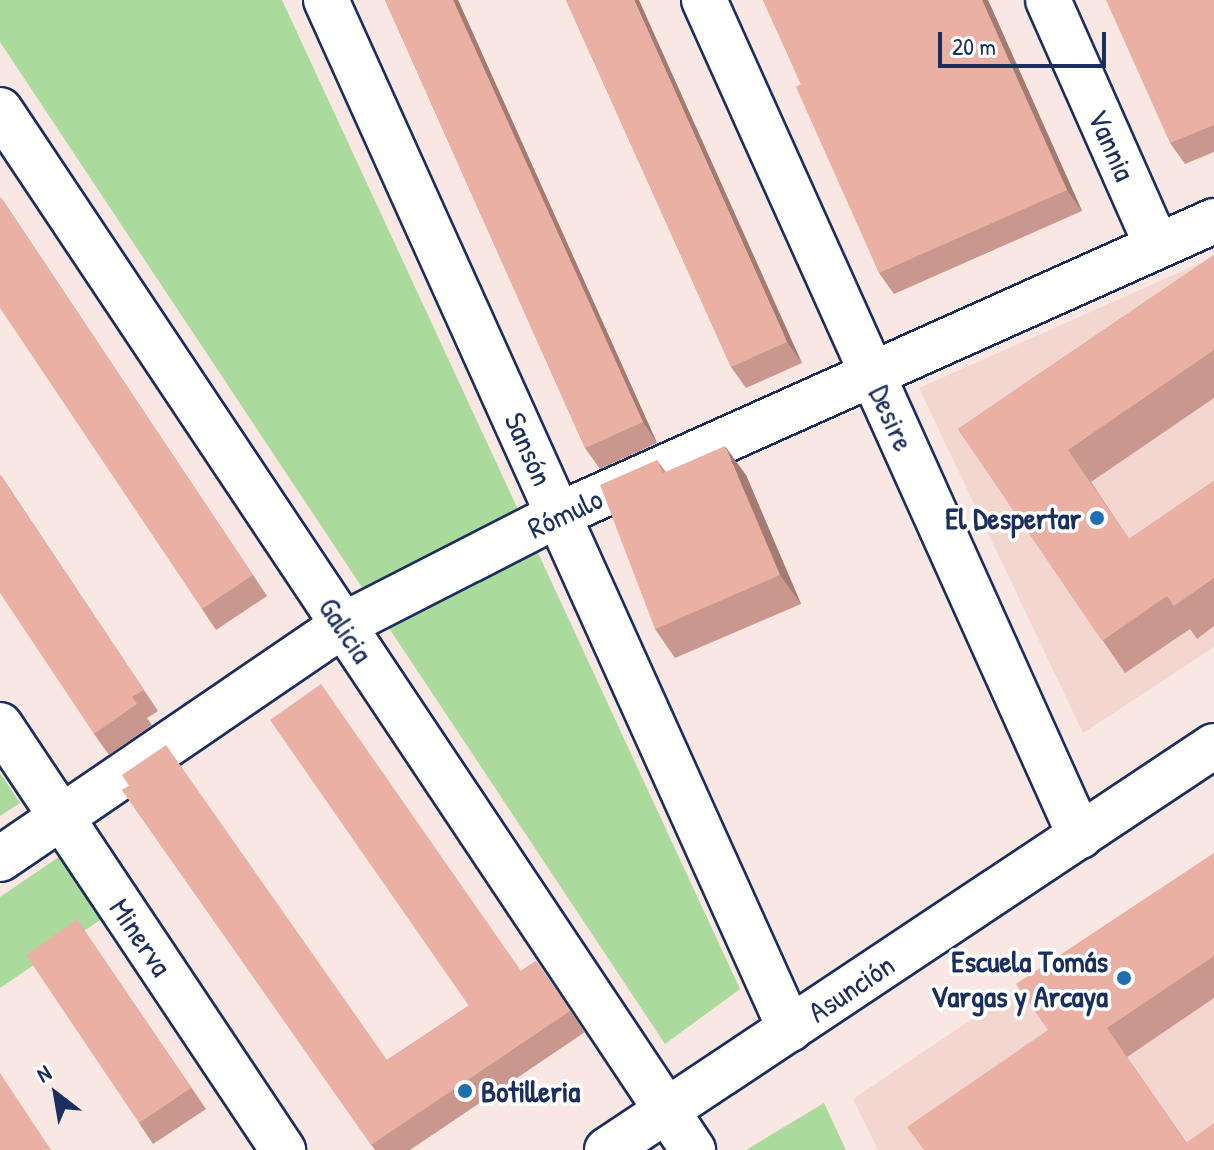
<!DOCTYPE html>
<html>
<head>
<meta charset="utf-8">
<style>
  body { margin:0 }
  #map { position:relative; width:1214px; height:1150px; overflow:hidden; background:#f9e7e4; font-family:"Patrick Hand",sans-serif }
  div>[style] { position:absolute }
  .built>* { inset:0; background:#f4d6d1 }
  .green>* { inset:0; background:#aadb9c }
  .roads { filter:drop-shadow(2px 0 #1b2f5e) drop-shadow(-2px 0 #1b2f5e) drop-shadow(0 2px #1b2f5e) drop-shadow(0 -2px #1b2f5e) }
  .minor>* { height:44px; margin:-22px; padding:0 22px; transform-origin:22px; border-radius:22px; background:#fff }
  .tertiary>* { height:44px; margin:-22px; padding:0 22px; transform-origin:22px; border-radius:22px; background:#fff }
  .wall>* { inset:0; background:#c9978d }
  .shaded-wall>* { inset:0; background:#a47b73 }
  .building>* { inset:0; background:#eab0a4 }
  .dots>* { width:22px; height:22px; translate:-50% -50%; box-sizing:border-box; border:4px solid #fff; border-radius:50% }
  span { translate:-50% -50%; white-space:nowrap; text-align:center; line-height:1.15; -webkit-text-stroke:7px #fff; paint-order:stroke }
  .street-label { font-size:30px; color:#1b2f5e }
  .poi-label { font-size:30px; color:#1b2f5e; font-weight:700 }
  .right { translate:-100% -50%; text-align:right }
  .left { translate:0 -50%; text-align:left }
  .north { position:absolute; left:16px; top:1054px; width:80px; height:80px; -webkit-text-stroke:6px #fff; paint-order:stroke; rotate:329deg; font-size:22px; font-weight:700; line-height:32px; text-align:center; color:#1b2f5e }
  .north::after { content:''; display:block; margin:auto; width:28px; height:36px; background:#1b2f5e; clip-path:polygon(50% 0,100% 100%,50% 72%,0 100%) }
  .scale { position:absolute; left:938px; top:32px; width:168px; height:36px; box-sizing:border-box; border:4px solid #1b2f5e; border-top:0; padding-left:10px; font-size:24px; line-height:28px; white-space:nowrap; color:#1b2f5e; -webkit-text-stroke:6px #fff; paint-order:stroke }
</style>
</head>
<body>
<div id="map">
  <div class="built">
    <div style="clip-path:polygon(1214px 257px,1214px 647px,1083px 733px,919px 388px)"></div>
    <div style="clip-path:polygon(1214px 857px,1214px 1150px,878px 1150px,853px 1099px)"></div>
  </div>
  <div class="green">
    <div style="clip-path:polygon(0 0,282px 0,740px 989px,665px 1044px,0 42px)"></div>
    <div style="clip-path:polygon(0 773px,20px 803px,0 816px)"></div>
    <div style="clip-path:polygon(66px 852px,109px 914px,0 988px,0 897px)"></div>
    <div style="clip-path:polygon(824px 1103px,846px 1150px,746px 1150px)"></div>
  </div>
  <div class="roads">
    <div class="minor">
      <div style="left:326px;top:0;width:1129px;rotate:65.73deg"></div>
      <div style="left:704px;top:0;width:917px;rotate:65.78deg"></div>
      <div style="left:1048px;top:0;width:269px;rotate:66.1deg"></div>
      <div style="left:0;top:110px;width:1250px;rotate:56.32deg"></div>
      <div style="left:0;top:725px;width:511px;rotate:56.34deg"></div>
      <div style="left:0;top:859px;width:415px;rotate:-34.3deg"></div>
      <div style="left:343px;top:625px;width:242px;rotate:-27.1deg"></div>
      <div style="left:558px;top:515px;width:719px;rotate:-24.14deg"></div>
    </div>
    <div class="tertiary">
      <div style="left:607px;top:1150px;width:729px;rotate:-33.65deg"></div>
    </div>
  </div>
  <div class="wall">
    <div style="clip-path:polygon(385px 0,458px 0,657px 443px,600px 469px,585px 448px)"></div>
    <div style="clip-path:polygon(566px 0,802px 363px,746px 388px,731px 367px)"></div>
    <div style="clip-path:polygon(763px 0,988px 0,1082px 211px,894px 294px,879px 273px,801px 84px)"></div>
    <div style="clip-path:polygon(1214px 0,1214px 152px,1185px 164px,1170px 143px)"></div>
    <div style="clip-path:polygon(0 196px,267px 596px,216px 630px,202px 609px)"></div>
    <div style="clip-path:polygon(1214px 255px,1214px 398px,1091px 482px,1129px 539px,1214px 481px,1214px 626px,1197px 639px,1190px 629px,1125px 673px,958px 429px)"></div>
    <div style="clip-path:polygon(657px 460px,666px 472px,746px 475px,801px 604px,675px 658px,655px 629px)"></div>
    <div style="clip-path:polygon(0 474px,158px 711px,147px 718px,152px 725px,109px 755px,94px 734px)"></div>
    <div style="clip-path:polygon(129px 786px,387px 1060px,536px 961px,585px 1032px,410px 1150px,375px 1150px,122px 790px)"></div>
    <div style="clip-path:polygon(1214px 853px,1214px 998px,1127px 1057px,1186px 1142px,1214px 1150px,924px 1150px,1048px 1030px)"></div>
    <div style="clip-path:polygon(77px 920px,206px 1109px,153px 1144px,139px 1123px)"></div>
  </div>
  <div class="shaded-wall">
    <div style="clip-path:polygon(453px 0,458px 0,657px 443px,643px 422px)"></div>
    <div style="clip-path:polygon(634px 0,639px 0,802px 363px,787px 342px)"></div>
    <div style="clip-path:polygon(982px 0,988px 0,1082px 211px,1067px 190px)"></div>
    <div style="clip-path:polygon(725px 446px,746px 475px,801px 604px,780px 575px)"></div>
  </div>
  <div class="building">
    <div style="clip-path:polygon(385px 0,453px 0,643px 422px,585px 448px)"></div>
    <div style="clip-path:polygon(566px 0,634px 0,787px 342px,731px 367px)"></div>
    <div style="clip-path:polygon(763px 0,982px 0,1067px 190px,879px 273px,796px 87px,801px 84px)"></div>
    <div style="clip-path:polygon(1106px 0,1214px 0,1214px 125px,1170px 143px)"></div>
    <div style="clip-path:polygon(0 197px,253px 575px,202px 609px,0 308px)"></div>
    <div style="clip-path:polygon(1214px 255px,1214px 350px,1068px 450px,1129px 539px,1214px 481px,1214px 578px,1174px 606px,1167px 596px,1102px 641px,958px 429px)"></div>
    <div style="clip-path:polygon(725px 446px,780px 575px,655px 629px,600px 485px,657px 460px,663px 473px)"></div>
    <div style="clip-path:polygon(0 475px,144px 690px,132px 697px,137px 704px,94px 734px,0 593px)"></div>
    <div style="clip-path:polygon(321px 684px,521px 971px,536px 961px,570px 1011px,371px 1145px,122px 790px,129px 786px,122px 775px,166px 745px,387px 1060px,469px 1006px,270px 720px)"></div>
    <div style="clip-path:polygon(1214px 853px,1214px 956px,1107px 1028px,1186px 1143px,1214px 1123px,1214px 1150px,924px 1150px,907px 1127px,1048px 1030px,1016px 984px)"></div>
    <div style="clip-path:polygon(77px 919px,191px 1088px,139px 1123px,26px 955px)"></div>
    <div style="clip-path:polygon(0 1073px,51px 1150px,0 1150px)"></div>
  </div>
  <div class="dots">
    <div style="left:1097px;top:518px;background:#1f6fb2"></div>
    <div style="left:1124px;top:978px;background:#1f6fb2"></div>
    <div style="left:465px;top:1091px;background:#1f6fb2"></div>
  </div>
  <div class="street-label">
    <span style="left:1112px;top:145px;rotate:66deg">Vannia</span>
    <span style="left:892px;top:418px;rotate:66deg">Desire</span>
    <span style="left:529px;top:449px;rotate:66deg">Sansón</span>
    <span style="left:565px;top:513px;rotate:-25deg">Rómulo</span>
    <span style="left:346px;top:630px;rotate:56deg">Galicia</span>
    <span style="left:141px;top:937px;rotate:56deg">Minerva</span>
    <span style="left:851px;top:988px;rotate:-34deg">Asunción</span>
  </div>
  <div class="poi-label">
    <span class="right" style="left:1081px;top:518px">El Despertar</span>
    <span class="right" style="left:1108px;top:978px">Escuela Tomás<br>Vargas y Arcaya</span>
    <span class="left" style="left:481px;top:1091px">Botilleria</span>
  </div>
  <div class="north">N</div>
  <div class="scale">20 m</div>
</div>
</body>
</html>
